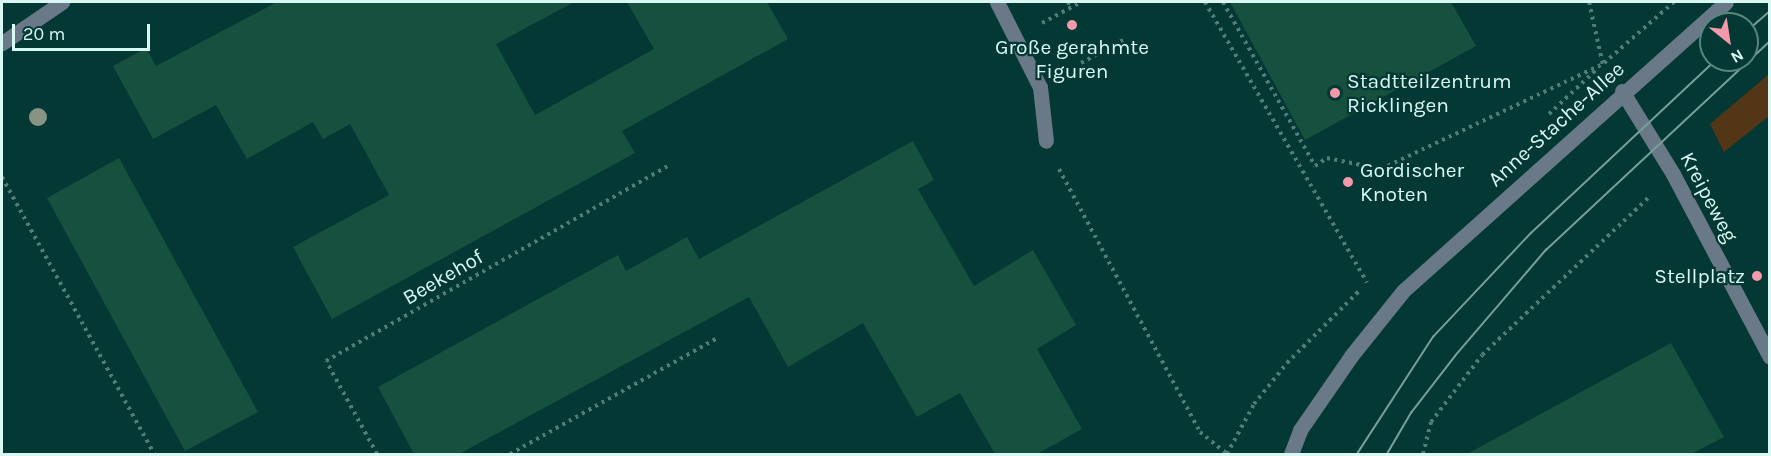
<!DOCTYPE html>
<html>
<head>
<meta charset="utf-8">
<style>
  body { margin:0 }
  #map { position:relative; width:1771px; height:456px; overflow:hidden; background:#043834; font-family:Karla,sans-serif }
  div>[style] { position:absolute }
  .green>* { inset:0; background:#523616 }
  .building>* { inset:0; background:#16503e }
  .path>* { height:4px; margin-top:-2px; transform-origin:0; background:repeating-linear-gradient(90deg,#517d79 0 3px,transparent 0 7.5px) }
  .minor>* { height:15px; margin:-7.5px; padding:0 7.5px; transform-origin:7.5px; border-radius:7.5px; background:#6a7988 }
  .tram>* { height:1.5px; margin:-0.75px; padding:0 0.75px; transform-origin:0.75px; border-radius:0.75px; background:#769f9b }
  .trees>* { width:18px; height:18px; margin:-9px; border-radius:50%; background:#879384 }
  .dots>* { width:16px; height:16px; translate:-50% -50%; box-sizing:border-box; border:3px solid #043834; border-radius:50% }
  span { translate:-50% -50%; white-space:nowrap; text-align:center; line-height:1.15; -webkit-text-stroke:4.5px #043834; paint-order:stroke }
  .poi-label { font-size:21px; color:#d9f8f4 }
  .left { translate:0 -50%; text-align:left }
  .right { translate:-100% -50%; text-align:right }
  .street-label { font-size:21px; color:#d9f8f4 }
  .frame { position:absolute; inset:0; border:3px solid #d9f8f4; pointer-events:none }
  .north { position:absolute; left:1699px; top:12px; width:60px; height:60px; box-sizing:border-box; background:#043834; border:2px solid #598581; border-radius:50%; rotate:150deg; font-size:16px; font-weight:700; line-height:24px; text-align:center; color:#d9f8f4 }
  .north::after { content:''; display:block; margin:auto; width:21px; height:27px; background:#f39aaa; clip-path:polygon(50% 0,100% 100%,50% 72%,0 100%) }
  .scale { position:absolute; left:12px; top:24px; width:138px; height:27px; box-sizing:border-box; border:3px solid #d9f8f4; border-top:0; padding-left:8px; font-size:18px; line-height:21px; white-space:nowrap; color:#d9f8f4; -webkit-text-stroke:4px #043834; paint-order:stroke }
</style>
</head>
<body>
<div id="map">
  <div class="green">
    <div style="clip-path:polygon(1769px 74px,1769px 116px,1724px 152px,1710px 124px)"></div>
  </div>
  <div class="building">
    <div style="clip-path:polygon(277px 2px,574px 2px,496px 44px,535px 115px,654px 49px,627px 2px,767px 2px,788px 39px,622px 131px,635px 153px,332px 319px,293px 247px,389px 195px,350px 124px,323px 139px,313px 122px,247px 159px,216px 105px,153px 139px,113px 66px,146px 48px,156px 66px)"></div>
    <div style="clip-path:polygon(1230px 2px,1451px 2px,1476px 46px,1305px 140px)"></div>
    <div style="clip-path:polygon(913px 141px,934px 180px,918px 189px,974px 286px,1033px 250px,1076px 325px,1037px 349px,1082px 429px,1037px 454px,995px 454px,960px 393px,917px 417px,863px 323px,788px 367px,749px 297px,459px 454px,414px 454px,378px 387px,618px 255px,626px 271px,687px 237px,699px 259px)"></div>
    <div style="clip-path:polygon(119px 158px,258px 412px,185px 451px,47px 198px)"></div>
    <div style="clip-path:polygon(1671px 343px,1724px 437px,1691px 454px,1467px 454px)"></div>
  </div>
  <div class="path">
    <div style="left:1068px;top:2px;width:5px;rotate:68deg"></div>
    <div style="left:1205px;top:2px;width:324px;rotate:60deg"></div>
    <div style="left:1223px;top:2px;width:188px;rotate:60.7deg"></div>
    <div style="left:1315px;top:166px;width:14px;rotate:-34deg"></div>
    <div style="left:1327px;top:158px;width:55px;rotate:11.5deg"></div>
    <div style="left:1381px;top:169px;width:243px;rotate:-25.3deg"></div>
    <div style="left:1589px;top:2px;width:65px;rotate:77.5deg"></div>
    <div style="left:1042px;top:23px;width:44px;rotate:-28.3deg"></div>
    <div style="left:1081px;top:63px;width:50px;rotate:-28.6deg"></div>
    <div style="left:1604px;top:63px;width:93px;rotate:-41.1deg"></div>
    <div style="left:1549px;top:114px;width:64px;rotate:-43.1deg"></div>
    <div style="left:1059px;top:169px;width:298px;rotate:61.8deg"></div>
    <div style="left:1200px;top:432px;width:35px;rotate:39deg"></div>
    <div style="left:2px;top:177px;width:316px;rotate:61.2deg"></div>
    <div style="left:377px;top:454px;width:106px;rotate:-118.7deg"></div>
    <div style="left:326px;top:361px;width:395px;rotate:-29.7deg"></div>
    <div style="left:510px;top:454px;width:236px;rotate:-29.2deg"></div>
    <div style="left:1227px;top:454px;width:57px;rotate:-61.6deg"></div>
    <div style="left:1254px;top:404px;width:53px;rotate:-51.2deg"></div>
    <div style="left:1287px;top:363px;width:105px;rotate:-45deg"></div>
    <div style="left:1423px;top:454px;width:33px;rotate:-76deg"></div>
    <div style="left:1431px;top:422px;width:84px;rotate:-52.7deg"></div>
    <div style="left:1482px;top:355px;width:230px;rotate:-43.4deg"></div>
  </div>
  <div class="minor">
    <div style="left:997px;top:2px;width:95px;rotate:63.2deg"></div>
    <div style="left:1040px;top:87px;width:54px;rotate:83.7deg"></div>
    <div style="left:2px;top:43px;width:73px;rotate:-34.3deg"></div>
    <div style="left:1622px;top:91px;width:97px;rotate:58.4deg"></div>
    <div style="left:1673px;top:174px;width:207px;rotate:62.1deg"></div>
    <div style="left:1291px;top:454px;width:26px;rotate:-69deg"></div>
    <div style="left:1300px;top:430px;width:90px;rotate:-55.4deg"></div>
    <div style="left:1351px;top:356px;width:83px;rotate:-51.3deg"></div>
    <div style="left:1403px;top:291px;width:433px;rotate:-41.8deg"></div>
  </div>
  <div class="tram">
    <div style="left:1747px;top:31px;width:30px;rotate:-41deg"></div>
    <div style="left:1357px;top:454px;width:140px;rotate:-57deg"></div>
    <div style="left:1433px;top:337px;width:143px;rotate:-46.7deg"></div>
    <div style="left:1531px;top:233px;width:253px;rotate:-43.1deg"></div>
    <div style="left:1387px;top:454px;width:48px;rotate:-59.7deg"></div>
    <div style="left:1411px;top:413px;width:72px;rotate:-52.3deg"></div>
    <div style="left:1455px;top:356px;width:140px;rotate:-49.4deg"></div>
    <div style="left:1546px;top:250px;width:306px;rotate:-43deg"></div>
  </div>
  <div class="trees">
    <div style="left:38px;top:117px"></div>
  </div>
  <div class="dots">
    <div style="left:1072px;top:25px;background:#f39aaa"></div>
    <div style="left:1335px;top:93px;background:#f39aaa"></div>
    <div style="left:1348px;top:182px;background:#f39aaa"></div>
    <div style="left:1757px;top:276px;background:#f39aaa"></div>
  </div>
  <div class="poi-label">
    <span style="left:1072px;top:59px">Große gerahmte<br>Figuren</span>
    <span class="left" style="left:1347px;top:93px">Stadtteilzentrum<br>Ricklingen</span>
    <span class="left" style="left:1360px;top:182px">Gordischer<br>Knoten</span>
    <span class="right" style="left:1745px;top:276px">Stellplatz</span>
  </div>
  <div class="street-label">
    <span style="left:1556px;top:124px;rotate:-42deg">Anne-Stache-Allee</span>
    <span style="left:1709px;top:197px;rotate:62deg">Kreipeweg</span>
    <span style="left:443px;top:277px;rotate:-30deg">Beekehof</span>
  </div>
  <div class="frame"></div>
  <div class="north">N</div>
  <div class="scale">20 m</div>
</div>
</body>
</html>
